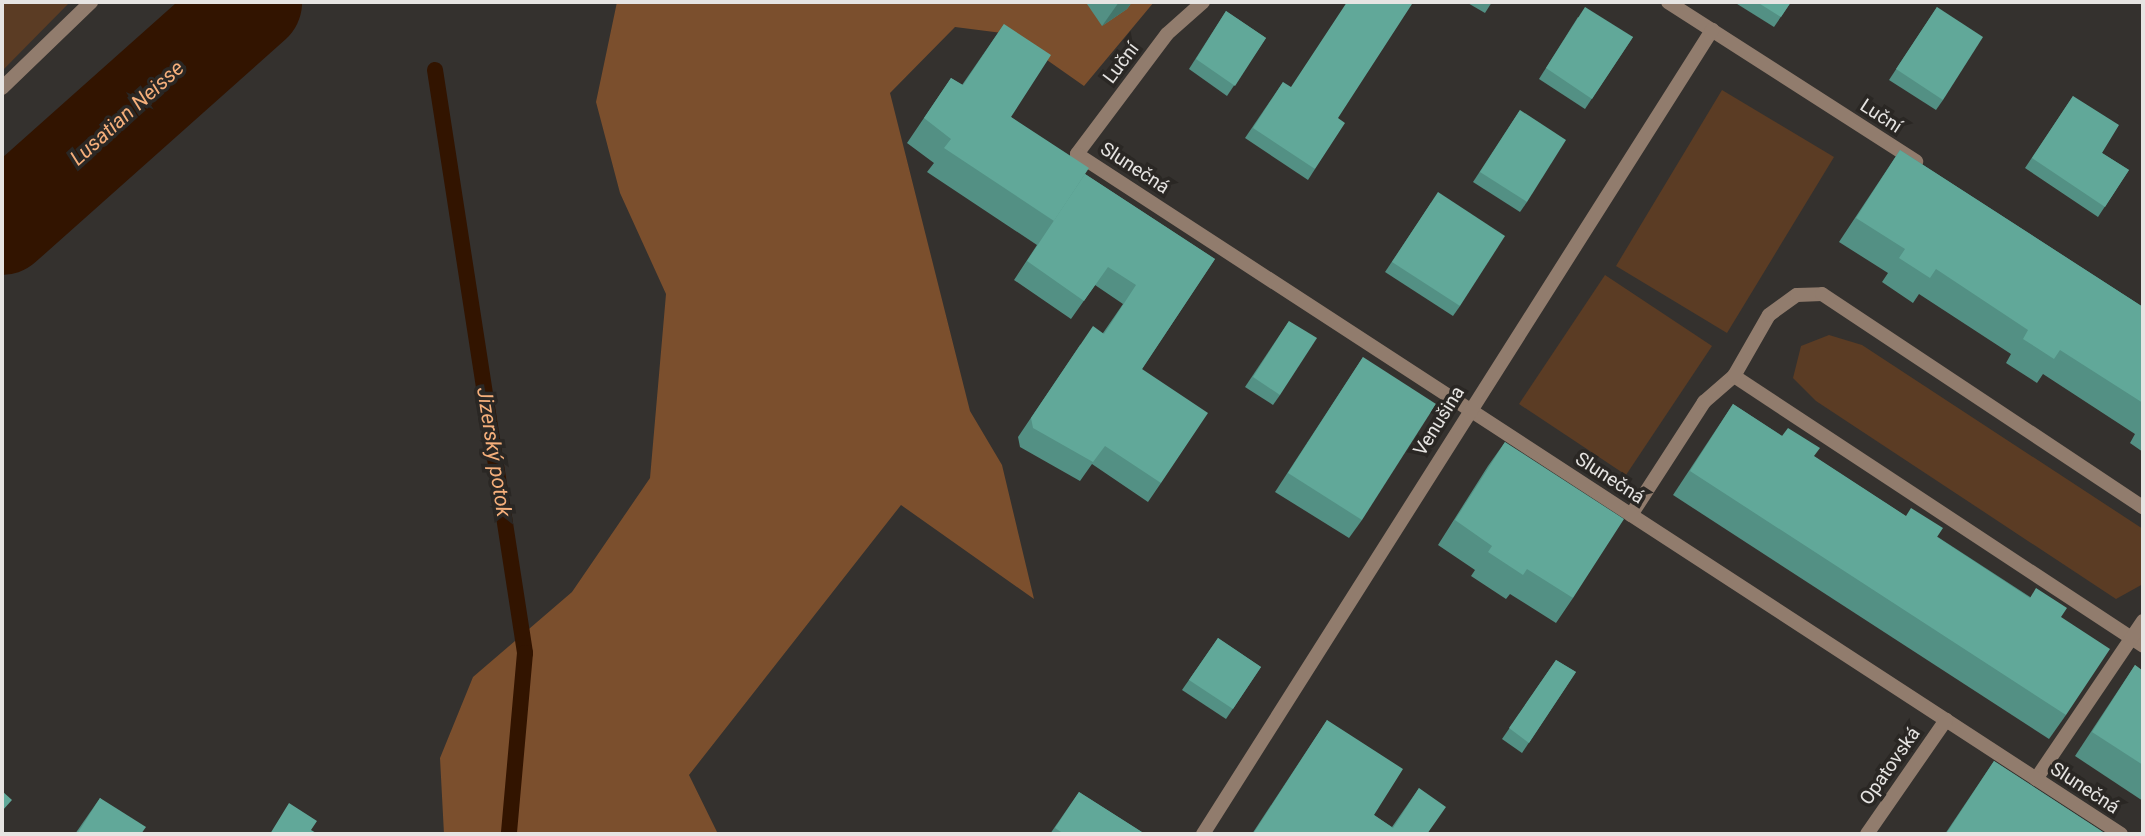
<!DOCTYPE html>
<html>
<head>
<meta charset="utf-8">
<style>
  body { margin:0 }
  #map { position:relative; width:2145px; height:836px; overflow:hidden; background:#34312e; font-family:Roboto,sans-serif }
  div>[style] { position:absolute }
  .green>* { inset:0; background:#5b3c24 }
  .forest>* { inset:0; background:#7b4f2d }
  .stream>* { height:16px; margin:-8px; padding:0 8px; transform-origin:8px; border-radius:8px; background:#321400 }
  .river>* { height:100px; margin:-50px; padding:0 50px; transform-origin:50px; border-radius:50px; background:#321400 }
  .lane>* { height:14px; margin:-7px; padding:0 7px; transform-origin:7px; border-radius:7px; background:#917c6d }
  .street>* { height:14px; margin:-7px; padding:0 7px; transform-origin:7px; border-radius:7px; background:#917c6d }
  .wall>* { inset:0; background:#539084 }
  .shaded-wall>* { inset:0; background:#44766b }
  .building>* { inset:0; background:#61a899 }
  span { translate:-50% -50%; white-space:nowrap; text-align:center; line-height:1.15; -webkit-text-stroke:7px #2a2724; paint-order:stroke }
  .street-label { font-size:19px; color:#e6e4e2 }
  .water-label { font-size:21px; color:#f5af7b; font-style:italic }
  .frame { position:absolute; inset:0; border:4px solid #e6e4e2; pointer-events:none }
</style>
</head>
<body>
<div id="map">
  <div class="green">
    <div style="clip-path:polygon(2px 2px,70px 2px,2px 71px)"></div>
    <div style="clip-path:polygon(1722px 90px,1834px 157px,1727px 333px,1616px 266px)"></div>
    <div style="clip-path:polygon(1605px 275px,1712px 346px,1626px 475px,1519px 404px)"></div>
    <div style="clip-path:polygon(1829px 335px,1862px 345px,2143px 529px,2143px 584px,2116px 599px,1816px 401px,1793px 378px,1801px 346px)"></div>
  </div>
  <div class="forest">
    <div style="clip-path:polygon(617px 2px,1154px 2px,1084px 86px,1010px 34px,955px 27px,890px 93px,970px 411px,1002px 465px,1034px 599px,901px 505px,689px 775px,718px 834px,444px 834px,440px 758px,473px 677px,572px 592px,650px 478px,666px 294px,620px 193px,596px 102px)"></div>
  </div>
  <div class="stream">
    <div style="left:435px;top:70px;width:590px;rotate:81.22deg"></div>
    <div style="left:525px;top:653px;width:182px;rotate:95.1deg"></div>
  </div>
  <div class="river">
    <div style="left:2px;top:225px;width:335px;rotate:-41.7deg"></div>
  </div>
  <div class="lane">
    <div style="left:2px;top:88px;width:124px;rotate:-44deg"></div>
    <div style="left:1734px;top:376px;width:490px;rotate:33.4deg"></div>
    <div style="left:1631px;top:515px;width:135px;rotate:-57.1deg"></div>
    <div style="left:1704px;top:402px;width:40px;rotate:-41deg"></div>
    <div style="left:1734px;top:376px;width:70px;rotate:-60.2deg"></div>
    <div style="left:1769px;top:315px;width:34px;rotate:-36deg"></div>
    <div style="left:1797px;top:295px;width:25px;rotate:-2deg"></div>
    <div style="left:1822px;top:294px;width:385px;rotate:33.6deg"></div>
    <div style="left:2036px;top:779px;width:191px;rotate:-55.9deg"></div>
  </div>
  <div class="street">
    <div style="left:1203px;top:2px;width:48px;rotate:138.4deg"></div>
    <div style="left:1167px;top:34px;width:150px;rotate:126.9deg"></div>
    <div style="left:1077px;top:154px;width:1246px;rotate:33.08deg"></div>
    <div style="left:1668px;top:2px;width:295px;rotate:32.7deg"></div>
    <div style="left:1203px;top:834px;width:952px;rotate:-57.66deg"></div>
    <div style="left:1867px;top:834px;width:139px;rotate:-55.3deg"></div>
  </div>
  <div class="wall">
    <div style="clip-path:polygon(1089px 2px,1132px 2px,1127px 9px,1102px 26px,1087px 4px)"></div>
    <div style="clip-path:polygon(1466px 2px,1492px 2px,1485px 13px)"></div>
    <div style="clip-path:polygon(1734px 2px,1791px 2px,1774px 27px)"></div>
    <div style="clip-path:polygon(1937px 7px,1943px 100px,1936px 110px,1889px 80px)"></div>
    <div style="clip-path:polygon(1226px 11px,1266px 38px,1227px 96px,1189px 69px)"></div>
    <div style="clip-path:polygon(1578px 17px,1633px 37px,1585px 109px,1539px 79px)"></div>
    <div style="clip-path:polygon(1004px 24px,1011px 117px,1085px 174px,1215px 259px,1142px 369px,1161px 483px,1148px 502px,1092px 464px,1080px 481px,1020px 447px,1018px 437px,1080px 345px,1103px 333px,1123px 304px,1095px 285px,1071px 319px,1014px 280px,1037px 245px,927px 172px,934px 163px,907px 143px,951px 78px,962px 85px)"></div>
    <div style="clip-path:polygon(1283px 82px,1315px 169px,1308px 180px,1245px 138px)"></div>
    <div style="clip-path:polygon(2073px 96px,2102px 153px,2129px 170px,2098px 217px,2025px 168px)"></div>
    <div style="clip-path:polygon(1520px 110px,1527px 202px,1520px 212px,1473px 182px)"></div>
    <div style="clip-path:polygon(1900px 150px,2143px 307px,2143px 452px,2130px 443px,2135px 434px,2043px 374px,2037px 383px,2006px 363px,2011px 354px,1919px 294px,1913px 303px,1882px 282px,1888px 273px,1839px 242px)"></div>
    <div style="clip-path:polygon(1431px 203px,1460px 306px,1453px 316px,1385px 272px)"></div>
    <div style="clip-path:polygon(1289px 321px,1280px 395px,1273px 405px,1245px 387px)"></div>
    <div style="clip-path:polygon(1363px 357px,1362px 520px,1349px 538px,1275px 492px)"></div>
    <div style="clip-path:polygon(1733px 404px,2061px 617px,2066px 715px,2049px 739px,1673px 495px)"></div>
    <div style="clip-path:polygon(1505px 442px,1573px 598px,1556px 623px,1510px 594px,1506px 599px,1471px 576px,1475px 570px,1438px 545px,1488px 466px)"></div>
    <div style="clip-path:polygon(1218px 638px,1261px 667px,1226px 719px,1182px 690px)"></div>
    <div style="clip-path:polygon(1556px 660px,1576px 672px,1522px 753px,1502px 739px)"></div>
    <div style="clip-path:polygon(2135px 665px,2143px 671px,2143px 801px,2075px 756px)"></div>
    <div style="clip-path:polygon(1327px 720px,1374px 815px,1392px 827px,1419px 788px,1427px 834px,1252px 834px)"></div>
    <div style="clip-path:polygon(1994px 761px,2106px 834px,1945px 834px)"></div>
    <div style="clip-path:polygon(1079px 792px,1145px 834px,1050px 834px)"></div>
    <div style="clip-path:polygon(100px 798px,141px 834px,75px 834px)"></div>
  </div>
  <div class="shaded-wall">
    <div style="clip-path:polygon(1119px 2px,1132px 2px,1127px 9px,1102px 26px)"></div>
  </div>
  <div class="building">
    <div style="clip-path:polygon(1347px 2px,1408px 2px,1412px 4px,1338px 118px,1345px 123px,1315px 169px,1253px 128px,1283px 82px,1291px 87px)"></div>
    <div style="clip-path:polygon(1757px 2px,1791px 2px,1781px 17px)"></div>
    <div style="clip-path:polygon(1585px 7px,1633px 37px,1592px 99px,1546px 68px)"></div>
    <div style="clip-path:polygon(1937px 7px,1983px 37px,1943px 100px,1896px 69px)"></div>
    <div style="clip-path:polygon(1226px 11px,1266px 38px,1235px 86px,1196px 59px)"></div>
    <div style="clip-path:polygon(1004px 24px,1051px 55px,1011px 117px,1089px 168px,1054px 221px,944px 148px,951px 139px,924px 118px,951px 78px,963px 85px)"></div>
    <div style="clip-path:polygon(2073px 96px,2119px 125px,2102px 153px,2129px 170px,2105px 207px,2032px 158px)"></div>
    <div style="clip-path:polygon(1520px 110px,1566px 140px,1527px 202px,1480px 172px)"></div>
    <div style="clip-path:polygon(1900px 150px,2143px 307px,2143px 403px,2060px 350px,2054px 359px,2023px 339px,2028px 330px,1936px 269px,1930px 278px,1899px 258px,1905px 249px,1856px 218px)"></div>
    <div style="clip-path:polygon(1085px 174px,1215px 259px,1142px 369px,1208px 413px,1161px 483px,1105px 446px,1093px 462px,1033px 428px,1031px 418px,1093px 326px,1104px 334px,1136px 285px,1108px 267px,1084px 301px,1027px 261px)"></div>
    <div style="clip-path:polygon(1438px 192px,1505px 236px,1460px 306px,1392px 262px)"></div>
    <div style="clip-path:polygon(1289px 321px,1317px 338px,1280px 395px,1253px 377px)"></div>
    <div style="clip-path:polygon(1363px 357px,1436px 404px,1362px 520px,1288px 473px)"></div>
    <div style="clip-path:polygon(1733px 404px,1782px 436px,1788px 428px,1820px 448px,1814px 456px,1906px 516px,1911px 508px,1943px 528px,1937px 537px,2030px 598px,2036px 588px,2067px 608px,2061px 617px,2110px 649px,2066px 715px,1690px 471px)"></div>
    <div style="clip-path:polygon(1505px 442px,1624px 519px,1573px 598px,1527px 569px,1523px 575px,1488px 552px,1492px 546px,1455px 520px)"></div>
    <div style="clip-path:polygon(1218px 638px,1261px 667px,1233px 709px,1189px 680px)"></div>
    <div style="clip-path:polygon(1556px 660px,1576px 672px,1529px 743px,1509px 728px)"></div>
    <div style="clip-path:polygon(2135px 665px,2143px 671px,2143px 765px,2092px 732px)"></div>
    <div style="clip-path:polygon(1327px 720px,1403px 769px,1374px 815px,1393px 828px,1419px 788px,1446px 807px,1427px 834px,1253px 834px)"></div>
    <div style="clip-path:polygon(1994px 761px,2106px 834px,1946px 834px)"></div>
    <div style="clip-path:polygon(2px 791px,12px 800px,2px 811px)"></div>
    <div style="clip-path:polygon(1079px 792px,1145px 834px,1060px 834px,1061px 832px,1055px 828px)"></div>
    <div style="clip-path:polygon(100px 798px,146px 827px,141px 834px,77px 834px)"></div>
    <div style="clip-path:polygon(289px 803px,317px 821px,311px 830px,318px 834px,270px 834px)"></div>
  </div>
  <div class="street-label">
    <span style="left:1121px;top:63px;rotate:-53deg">Luční</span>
    <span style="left:1881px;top:116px;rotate:33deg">Luční</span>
    <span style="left:1135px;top:168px;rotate:33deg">Slunečná</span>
    <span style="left:1439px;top:421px;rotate:-58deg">Venušina</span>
    <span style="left:1610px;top:478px;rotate:33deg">Slunečná</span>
    <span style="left:1890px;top:766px;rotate:-55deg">Opatovská</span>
    <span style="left:2085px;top:788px;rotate:33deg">Slunečná</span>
  </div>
  <div class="water-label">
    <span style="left:127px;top:113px;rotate:-42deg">Lusatian Neisse</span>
    <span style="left:494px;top:452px;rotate:81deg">Jizerský potok</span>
  </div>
  <div class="frame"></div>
</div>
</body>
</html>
